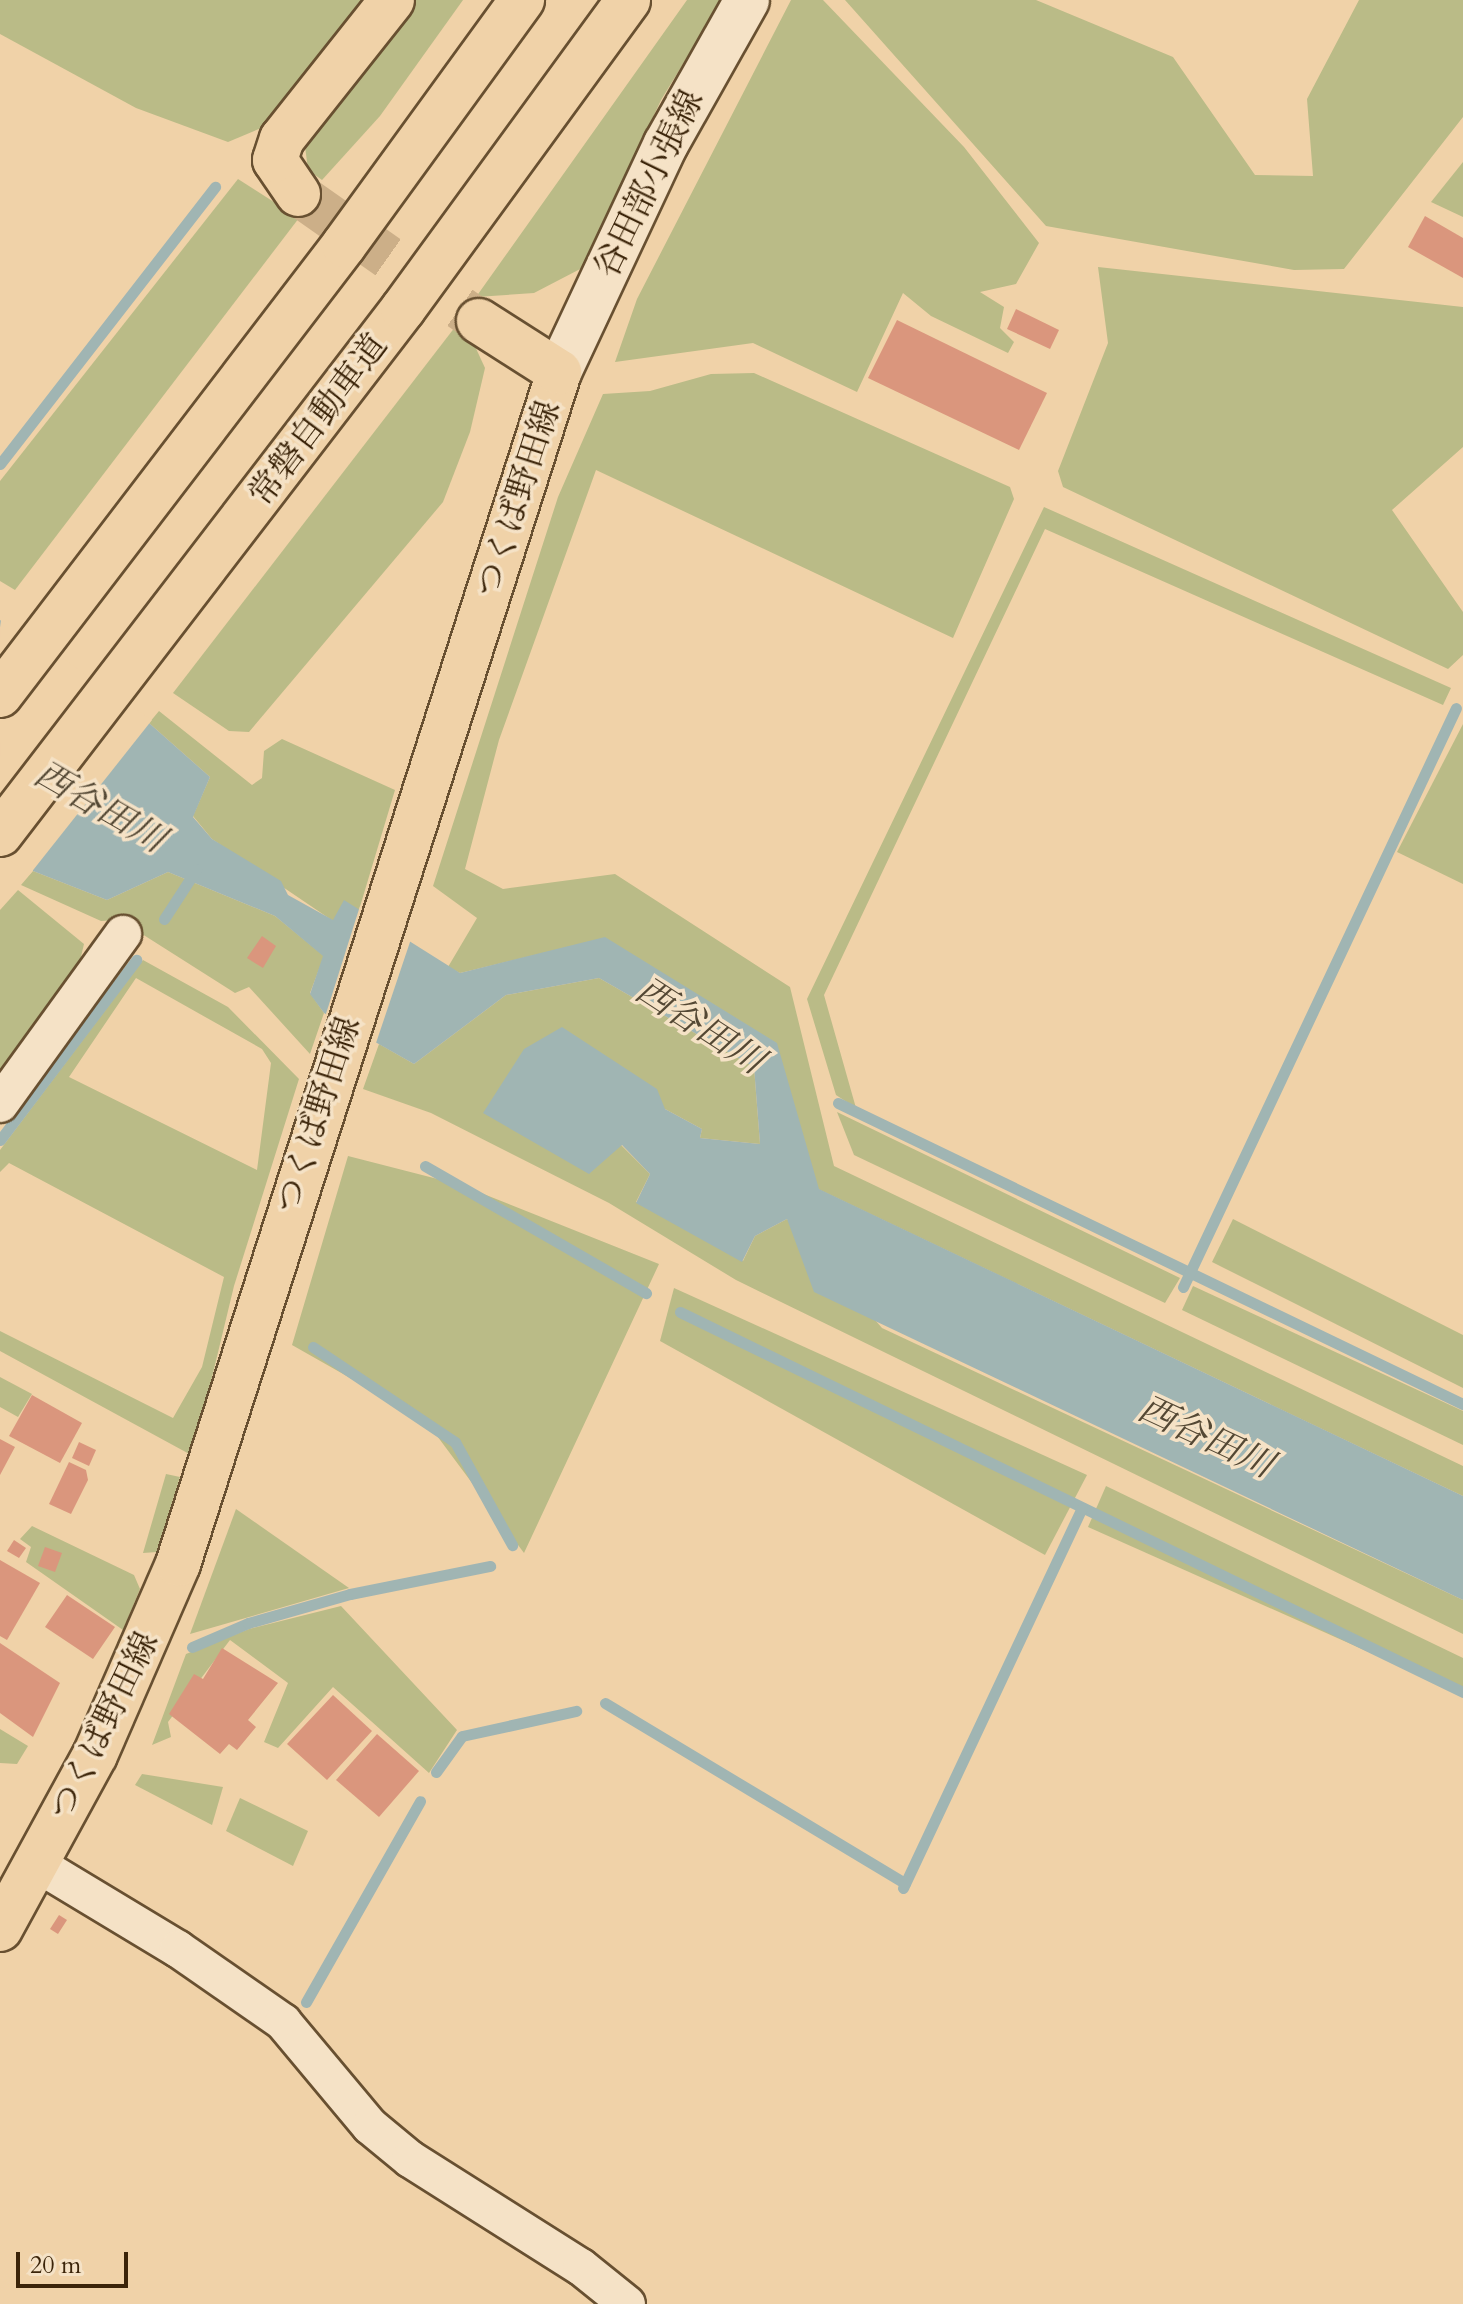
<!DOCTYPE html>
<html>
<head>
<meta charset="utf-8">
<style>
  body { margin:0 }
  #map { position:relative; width:1463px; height:2304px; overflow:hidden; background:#f0d2a8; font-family:Cardo,"Noto Serif JP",serif }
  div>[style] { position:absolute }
  .green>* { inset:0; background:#babb87 }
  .water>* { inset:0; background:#a0b5b3 }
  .pier>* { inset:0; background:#f0d2a8 }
  .stream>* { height:11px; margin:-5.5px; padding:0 5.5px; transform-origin:5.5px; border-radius:5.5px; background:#a0b5b3 }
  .building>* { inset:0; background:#da967d }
  .primary-tunnel>* { height:44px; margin-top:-22px; transform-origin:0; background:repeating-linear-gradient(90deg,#ccaf88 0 44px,transparent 0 66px) }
  .roads { filter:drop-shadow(2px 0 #685031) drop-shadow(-2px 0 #685031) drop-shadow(0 2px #685031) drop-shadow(0 -2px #685031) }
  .street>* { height:36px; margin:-18px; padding:0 18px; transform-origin:18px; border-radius:18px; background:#f5e2c6 }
  .secondary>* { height:44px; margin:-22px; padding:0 22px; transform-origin:22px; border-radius:22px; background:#f5e2c6 }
  .primary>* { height:44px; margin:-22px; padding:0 22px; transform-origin:22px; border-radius:22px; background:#f0d2a8 }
  .highway>* { height:44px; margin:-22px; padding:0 22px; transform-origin:22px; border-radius:22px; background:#f0d2a8 }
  span { translate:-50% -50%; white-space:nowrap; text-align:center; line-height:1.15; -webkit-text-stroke:7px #f5e2c6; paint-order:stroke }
  .street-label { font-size:34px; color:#3b2409 }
  .water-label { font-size:36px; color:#544834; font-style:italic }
  .scale { position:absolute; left:16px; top:2252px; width:112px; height:36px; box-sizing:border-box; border:4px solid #3b2409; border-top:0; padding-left:10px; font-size:24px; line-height:28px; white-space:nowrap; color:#3b2409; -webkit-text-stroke:6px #f5e2c6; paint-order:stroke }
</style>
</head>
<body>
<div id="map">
  <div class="green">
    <div style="clip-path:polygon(0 0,362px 0,266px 126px,228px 142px,136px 108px,0 34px)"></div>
    <div style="clip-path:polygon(416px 0,463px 0,380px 116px,322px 180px,308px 170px,305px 146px)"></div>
    <div style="clip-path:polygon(687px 0,722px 0,661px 100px,584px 267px,534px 293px,476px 297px)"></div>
    <div style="clip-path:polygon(791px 0,823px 0,964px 147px,1039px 243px,1016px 284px,980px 292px,1004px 307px,1000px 328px,1014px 342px,1008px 353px,931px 316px,903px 293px,857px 392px,753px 343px,615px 362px,637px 299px)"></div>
    <div style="clip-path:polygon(845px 0,1036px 0,1173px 57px,1255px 175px,1313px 176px,1307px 99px,1359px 0,1463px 0,1463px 117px,1344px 269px,1294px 270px,1046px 226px)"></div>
    <div style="clip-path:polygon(1463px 162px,1463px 217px,1431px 202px)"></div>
    <div style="clip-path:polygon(238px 179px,299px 218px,15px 590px,0 581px,0 481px)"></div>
    <div style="clip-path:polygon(1098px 267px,1463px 307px,1463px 447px,1392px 510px,1463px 612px,1463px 655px,1448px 669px,1063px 487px,1058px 471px,1108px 343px)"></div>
    <div style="clip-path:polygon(462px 318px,485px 368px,470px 432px,443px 502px,249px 732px,229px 731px,173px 693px)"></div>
    <div style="clip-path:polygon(754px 373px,1010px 487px,1014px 499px,953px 638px,596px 470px,499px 740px,465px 869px,503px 889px,615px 874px,790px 987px,834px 1166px,1463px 1466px,1463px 1496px,818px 1189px,776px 1043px,605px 938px,460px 973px,448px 967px,477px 918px,433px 886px,558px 497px,603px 394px,650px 391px,711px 374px)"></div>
    <div style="clip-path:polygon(1044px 507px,1451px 688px,1443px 705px,1045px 529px,824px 995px,856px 1108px,836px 1095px,807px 999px)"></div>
    <div style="clip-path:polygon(159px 711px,252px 785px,262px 778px,264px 751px,282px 739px,395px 790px,359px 910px,333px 921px,212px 839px,193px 816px,210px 777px,149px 723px)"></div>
    <div style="clip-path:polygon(1463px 724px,1463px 884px,1397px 852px)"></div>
    <div style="clip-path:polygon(33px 871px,107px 900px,168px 872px,275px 916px,324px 956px,310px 993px,324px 1013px,310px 1054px,249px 987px,235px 993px,120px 920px,101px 921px,21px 885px)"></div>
    <div style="clip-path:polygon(18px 890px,84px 944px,75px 982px,0 1082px,0 910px)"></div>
    <div style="clip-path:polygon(evenodd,143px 960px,228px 1007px,299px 1079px,234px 1286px,193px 1456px,0 1351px,0 1331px,173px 1418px,202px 1367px,224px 1277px,9px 1163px,0 1172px,0 1150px,143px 960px,136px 978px,262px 1049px,271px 1063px,257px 1170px,69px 1077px,136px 978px)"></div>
    <div style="clip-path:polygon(599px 978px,754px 1067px,760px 1144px,700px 1138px,702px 1129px,665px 1109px,621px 1145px,650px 1174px,636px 1202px,743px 1261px,755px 1236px,787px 1219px,882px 1328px,1463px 1600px,1463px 1634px,736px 1280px,609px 1203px,431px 1113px,363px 1089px,379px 1044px,414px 1064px,506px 995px)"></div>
    <div style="clip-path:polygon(837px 1112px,1180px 1278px,1165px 1303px,854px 1155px)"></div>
    <div style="clip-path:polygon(348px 1156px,461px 1185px,659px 1264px,524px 1553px,426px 1421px,292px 1345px)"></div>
    <div style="clip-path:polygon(1233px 1219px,1463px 1335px,1463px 1388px,1212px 1262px)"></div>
    <div style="clip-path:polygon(1193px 1286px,1463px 1411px,1463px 1445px,1182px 1310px)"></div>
    <div style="clip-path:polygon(674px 1288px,1087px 1475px,1045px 1555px,660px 1341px)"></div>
    <div style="clip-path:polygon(0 1377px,32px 1394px,18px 1417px,0 1407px)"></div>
    <div style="clip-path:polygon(166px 1474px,180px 1477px,157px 1552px,143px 1553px)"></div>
    <div style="clip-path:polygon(1106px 1486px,1463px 1658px,1463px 1694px,1088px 1527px)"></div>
    <div style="clip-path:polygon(236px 1509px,349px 1588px,190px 1634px)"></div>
    <div style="clip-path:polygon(32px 1526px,134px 1575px,140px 1589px,123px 1630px,26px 1562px,31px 1547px,20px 1539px)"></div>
    <div style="clip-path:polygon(341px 1606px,457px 1730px,429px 1773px,333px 1687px,278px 1748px,264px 1742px,288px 1683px,230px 1640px,168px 1722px,171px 1737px,152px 1745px,186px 1654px,249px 1629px)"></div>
    <div style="clip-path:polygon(0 1729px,28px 1746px,17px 1764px,0 1763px)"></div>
    <div style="clip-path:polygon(142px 1774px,223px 1787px,212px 1825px,135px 1785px)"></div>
    <div style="clip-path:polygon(240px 1798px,308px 1831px,293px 1866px,226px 1831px)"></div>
  </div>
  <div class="water">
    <div style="clip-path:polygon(0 620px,149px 723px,210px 777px,193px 817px,212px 839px,281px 881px,288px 895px,333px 920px,344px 900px,460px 973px,605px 937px,777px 1043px,819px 1189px,1463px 1496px,1463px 1600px,814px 1292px,787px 1219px,755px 1236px,742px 1262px,636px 1203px,650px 1174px,622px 1145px,589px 1174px,483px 1113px,524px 1049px,562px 1027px,657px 1089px,665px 1109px,702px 1129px,700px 1138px,760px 1144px,754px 1067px,599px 978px,506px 995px,414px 1064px,324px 1013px,310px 994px,323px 956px,275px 916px,168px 872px,107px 900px,33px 871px)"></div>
  </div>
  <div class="pier">
    <div style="clip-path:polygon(1px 616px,152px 720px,30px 874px,0 854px)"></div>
    <div style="clip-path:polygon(360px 906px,411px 939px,375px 1046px,325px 1017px)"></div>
  </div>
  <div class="stream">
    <div style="left:0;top:464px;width:351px;rotate:-52.2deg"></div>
    <div style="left:164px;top:919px;width:59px;rotate:-56.9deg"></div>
    <div style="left:838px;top:1103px;width:694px;rotate:25.72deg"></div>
    <div style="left:0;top:1140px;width:226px;rotate:-52.9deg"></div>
    <div style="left:425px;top:1166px;width:255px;rotate:29.9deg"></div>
    <div style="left:1183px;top:1287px;width:640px;rotate:-64.76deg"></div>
    <div style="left:680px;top:1312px;width:870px;rotate:25.89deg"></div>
    <div style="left:313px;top:1347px;width:171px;rotate:33.8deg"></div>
    <div style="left:455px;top:1442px;width:118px;rotate:61deg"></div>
    <div style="left:192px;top:1647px;width:61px;rotate:-23.2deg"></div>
    <div style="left:248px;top:1623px;width:106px;rotate:-15.9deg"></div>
    <div style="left:350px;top:1594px;width:143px;rotate:-11.3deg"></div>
    <div style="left:605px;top:1703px;width:350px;rotate:31deg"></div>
    <div style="left:436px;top:1772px;width:44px;rotate:-54.2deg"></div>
    <div style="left:462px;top:1736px;width:117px;rotate:-12.4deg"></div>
    <div style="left:903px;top:1888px;width:420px;rotate:-64.8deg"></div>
    <div style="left:306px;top:2002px;width:231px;rotate:-60.4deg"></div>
  </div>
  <div class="building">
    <div style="clip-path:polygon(1425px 216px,1463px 238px,1463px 278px,1408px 247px)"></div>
    <div style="clip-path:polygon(1016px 309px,1059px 330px,1050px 349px,1007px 329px)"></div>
    <div style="clip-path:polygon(897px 320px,1047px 393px,1019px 450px,868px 378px)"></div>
    <div style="clip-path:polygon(262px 936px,276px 946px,263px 968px,247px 958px)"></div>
    <div style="clip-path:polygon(32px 1395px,82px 1423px,60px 1463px,9px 1436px)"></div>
    <div style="clip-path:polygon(0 1439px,15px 1447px,0 1475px)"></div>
    <div style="clip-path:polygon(79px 1442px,96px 1450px,89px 1466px,72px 1458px)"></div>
    <div style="clip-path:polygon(69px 1462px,86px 1470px,88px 1480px,71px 1514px,49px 1504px)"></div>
    <div style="clip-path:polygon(14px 1540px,26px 1548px,19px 1558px,7px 1551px)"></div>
    <div style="clip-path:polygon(45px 1547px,62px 1553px,55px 1572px,38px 1566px)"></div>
    <div style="clip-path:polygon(0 1560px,40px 1583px,7px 1640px,0 1636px)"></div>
    <div style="clip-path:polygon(67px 1595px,115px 1627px,93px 1659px,45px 1627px)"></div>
    <div style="clip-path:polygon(0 1643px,60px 1683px,33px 1737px,0 1713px)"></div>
    <div style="clip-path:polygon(222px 1648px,278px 1683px,248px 1720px,256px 1727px,237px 1750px,229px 1744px,220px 1754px,169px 1714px,194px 1674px,203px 1679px)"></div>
    <div style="clip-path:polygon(333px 1695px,372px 1731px,327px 1780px,287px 1744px)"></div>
    <div style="clip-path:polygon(377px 1734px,419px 1771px,379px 1817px,336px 1780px)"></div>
    <div style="clip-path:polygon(59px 1915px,67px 1920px,58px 1934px,50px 1929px)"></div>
  </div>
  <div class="primary-tunnel">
    <div style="left:298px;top:194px;width:221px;rotate:35.1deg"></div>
  </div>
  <div class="roads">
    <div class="street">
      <div style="left:0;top:1104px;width:210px;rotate:-54.1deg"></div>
      <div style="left:37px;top:1864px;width:165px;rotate:31.1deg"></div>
      <div style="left:178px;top:1949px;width:128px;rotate:34.8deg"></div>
      <div style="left:283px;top:2022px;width:136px;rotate:50.1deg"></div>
      <div style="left:370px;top:2126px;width:52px;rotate:39.5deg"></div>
      <div style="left:410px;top:2159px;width:202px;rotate:32.3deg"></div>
      <div style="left:581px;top:2267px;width:59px;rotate:38.8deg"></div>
    </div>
    <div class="secondary">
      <div style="left:559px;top:372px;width:252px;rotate:-64.9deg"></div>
      <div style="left:666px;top:144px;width:165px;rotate:-60.6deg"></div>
    </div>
    <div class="primary">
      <div style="left:298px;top:194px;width:41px;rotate:-124.1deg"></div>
      <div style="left:275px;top:160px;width:22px;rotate:-72deg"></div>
      <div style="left:282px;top:139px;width:177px;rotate:-51.6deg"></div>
      <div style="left:0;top:1929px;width:198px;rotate:-61.4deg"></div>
      <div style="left:95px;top:1755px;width:208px;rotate:-66.5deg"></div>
      <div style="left:178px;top:1564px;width:1251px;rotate:-72.27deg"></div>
      <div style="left:559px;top:372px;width:95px;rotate:-147.5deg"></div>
    </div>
    <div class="highway">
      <div style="left:0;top:695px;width:566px;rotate:-52.6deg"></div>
      <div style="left:344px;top:245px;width:303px;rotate:-54deg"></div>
      <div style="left:0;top:834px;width:662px;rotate:-52.49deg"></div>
      <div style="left:403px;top:309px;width:382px;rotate:-53.9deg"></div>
    </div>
  </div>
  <div class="street-label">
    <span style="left:649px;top:184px;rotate:-64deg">谷田部小張線</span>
    <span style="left:318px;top:420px;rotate:-53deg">常磐自動車道</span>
    <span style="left:518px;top:499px;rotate:-72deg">つくば野田線</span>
    <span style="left:318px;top:1115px;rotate:-72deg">つくば野田線</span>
    <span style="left:104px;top:1726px;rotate:-64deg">つくば野田線</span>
  </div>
  <div class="water-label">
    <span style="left:100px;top:807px;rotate:30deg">西谷田川</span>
    <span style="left:700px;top:1026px;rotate:33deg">西谷田川</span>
    <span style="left:1206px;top:1437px;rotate:25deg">西谷田川</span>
  </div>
  <div class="scale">20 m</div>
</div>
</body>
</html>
